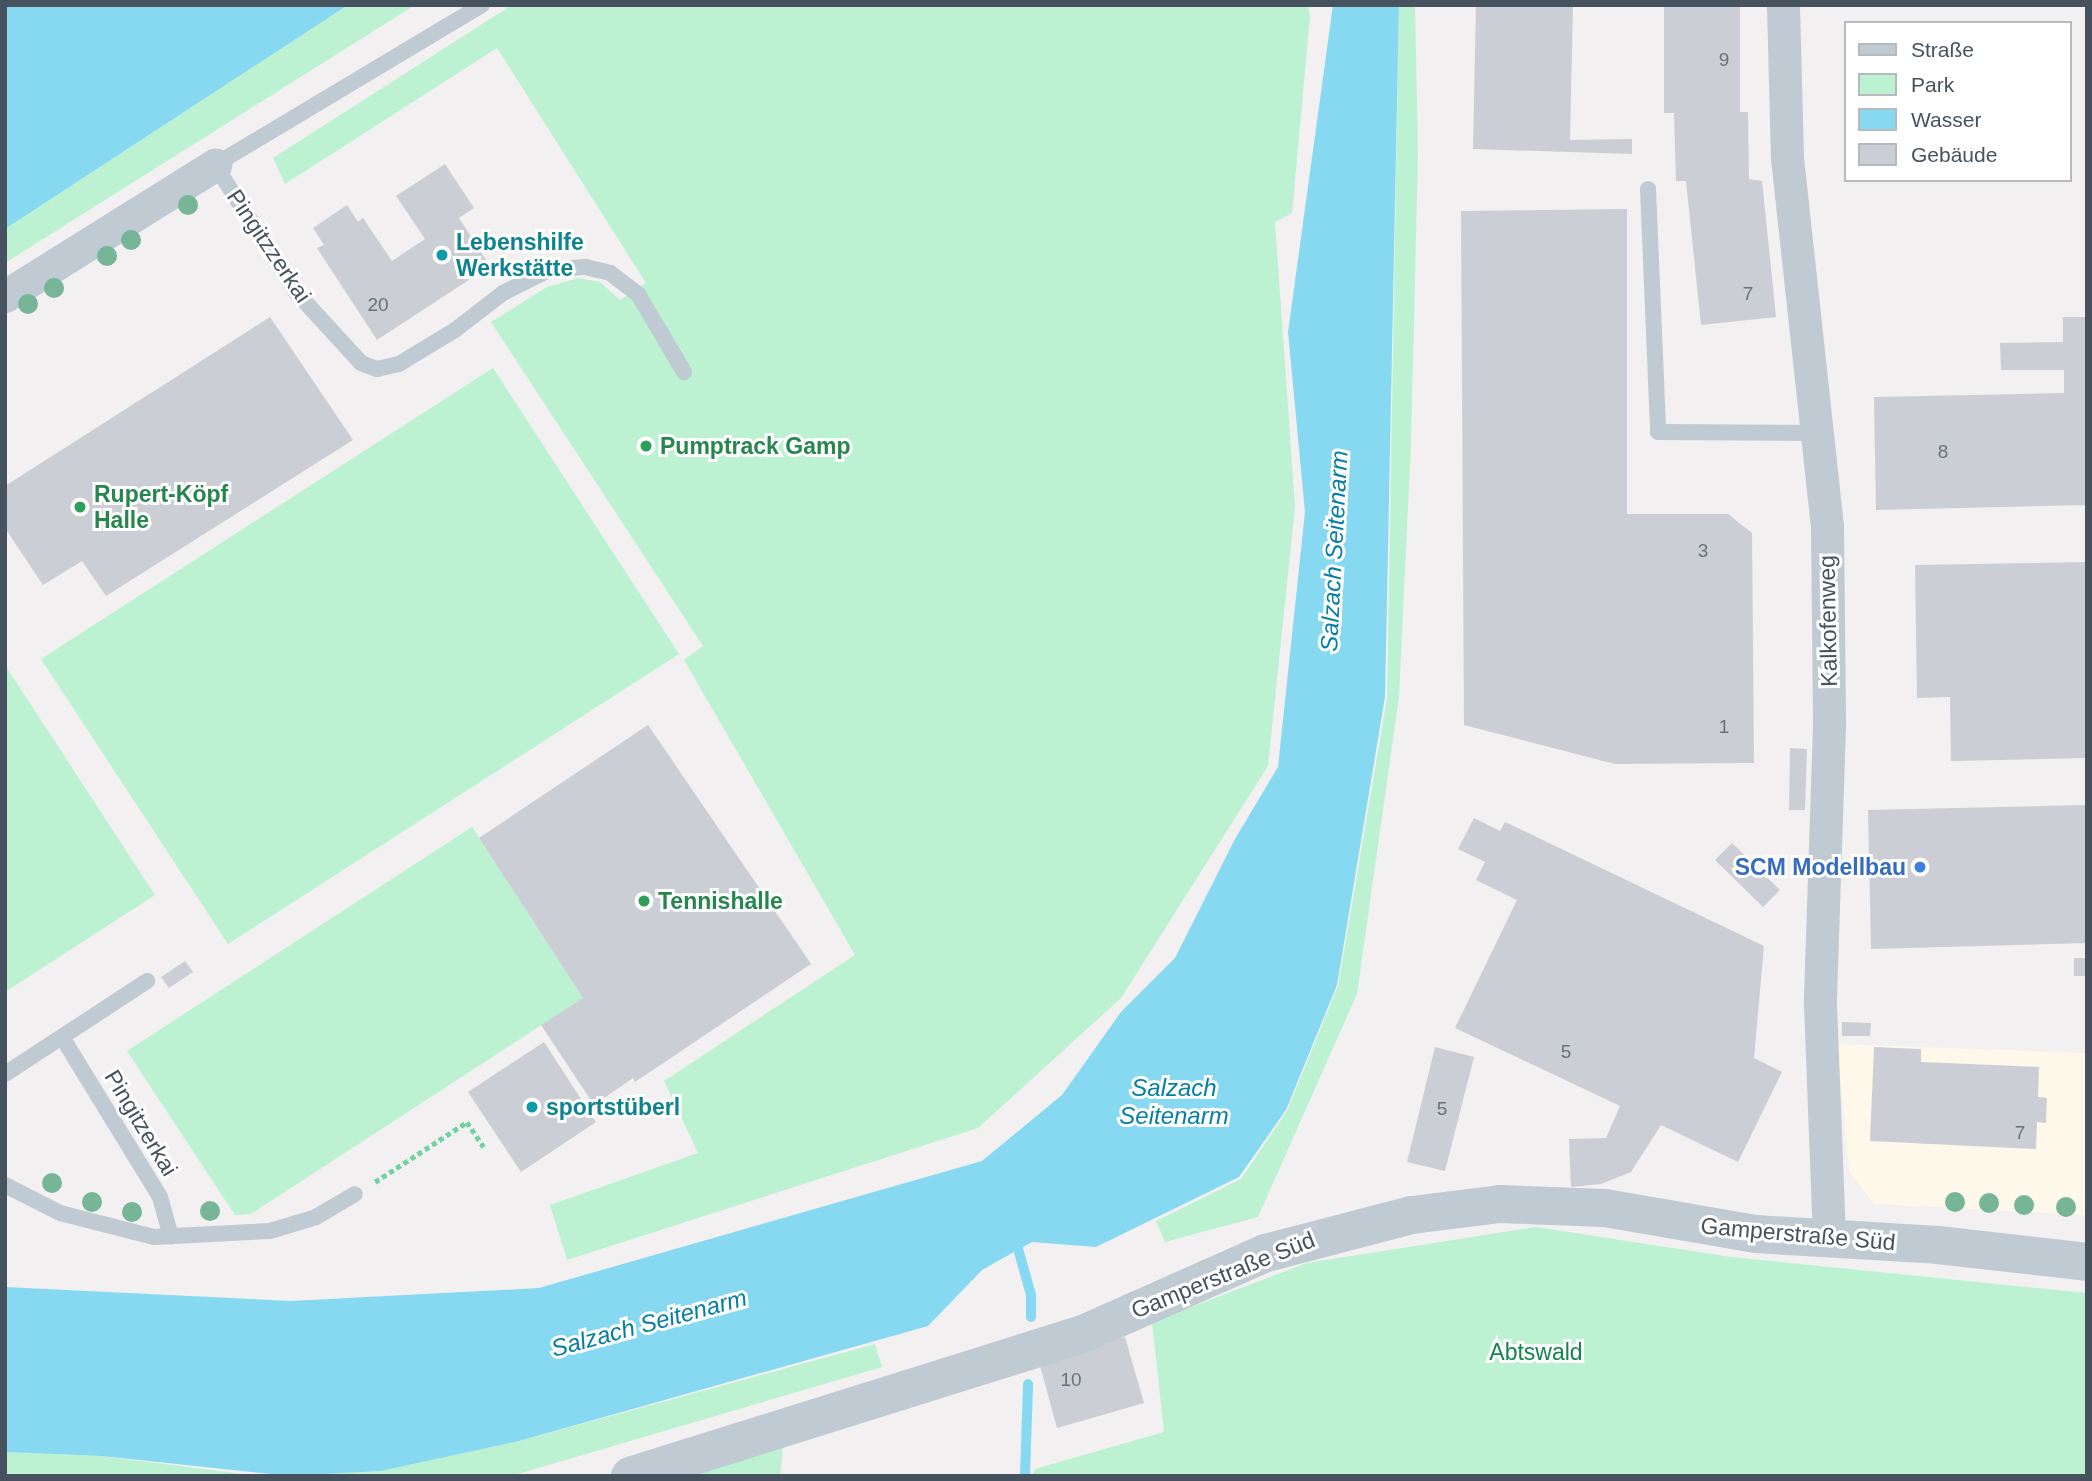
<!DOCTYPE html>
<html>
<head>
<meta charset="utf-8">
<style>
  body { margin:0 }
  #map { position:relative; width:2092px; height:1481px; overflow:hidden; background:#f2f0f0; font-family:Helvetica,sans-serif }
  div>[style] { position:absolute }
  .commercial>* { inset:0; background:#fdf8e9 }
  .green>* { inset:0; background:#bcf2d2 }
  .water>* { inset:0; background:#87d9f1 }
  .stream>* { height:10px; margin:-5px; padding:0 5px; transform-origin:5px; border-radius:5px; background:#87d9f1 }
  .building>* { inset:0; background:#cbced4 }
  .path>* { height:4.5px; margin-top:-2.25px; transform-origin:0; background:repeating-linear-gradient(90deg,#72d2a4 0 5px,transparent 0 8.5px) }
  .service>* { height:16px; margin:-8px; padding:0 8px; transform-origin:8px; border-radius:8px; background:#bfcad2 }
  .minor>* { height:33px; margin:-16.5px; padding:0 16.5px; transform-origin:16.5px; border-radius:16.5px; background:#bfcad2 }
  .tertiary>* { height:38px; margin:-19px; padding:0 19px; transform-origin:19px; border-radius:19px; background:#bfcad2 }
  .trees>* { width:20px; height:20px; margin:-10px; border-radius:50%; background:#77b597 }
  .dots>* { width:19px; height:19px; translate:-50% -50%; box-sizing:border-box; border:4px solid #fff; border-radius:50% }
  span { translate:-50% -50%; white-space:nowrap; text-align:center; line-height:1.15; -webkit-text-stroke:6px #fff; paint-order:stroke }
  .number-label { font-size:19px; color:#67727c }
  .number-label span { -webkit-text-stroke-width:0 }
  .culture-label { font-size:23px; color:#0d838f; font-weight:700 }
  .left { translate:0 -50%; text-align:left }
  .street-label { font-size:23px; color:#46535e }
  .leisure-label { font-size:23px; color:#27864d; font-weight:700 }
  .shop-label { font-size:23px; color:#366cbe; font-weight:700 }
  .right { translate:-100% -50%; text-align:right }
  .park-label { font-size:23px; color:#12854e }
  .water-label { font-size:24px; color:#057fa4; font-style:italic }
  .frame { position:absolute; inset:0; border:7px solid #46535e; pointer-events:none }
  .legend { position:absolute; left:1844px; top:21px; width:228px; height:161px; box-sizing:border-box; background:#fff; border:2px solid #b5babf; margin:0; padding:9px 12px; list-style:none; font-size:21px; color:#46535e }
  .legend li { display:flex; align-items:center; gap:14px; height:35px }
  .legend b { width:35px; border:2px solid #b5babf }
</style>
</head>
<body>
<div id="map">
  <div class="commercial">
    <div style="clip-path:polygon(1837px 1044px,2087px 1053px,2087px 1215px,1874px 1204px,1849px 1172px)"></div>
  </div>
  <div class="green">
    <div style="clip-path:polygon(348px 5px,415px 5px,5px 263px,5px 229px)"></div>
    <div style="clip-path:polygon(512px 5px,1308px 5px,1310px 16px,1292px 213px,1275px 222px,1295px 507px,1268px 766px,1121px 998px,978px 1128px,567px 1260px,550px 1205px,698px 1153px,664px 1081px,855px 955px,684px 660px,703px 646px,491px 322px,547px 287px,579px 278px,600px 282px,620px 300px,646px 283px,497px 48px,285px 184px,273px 158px)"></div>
    <div style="clip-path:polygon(1399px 5px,1415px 5px,1418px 153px,1411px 444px,1399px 697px,1357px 994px,1258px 1217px,1165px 1242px,1156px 1221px,1241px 1179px,1287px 1111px,1338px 986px,1387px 698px)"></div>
    <div style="clip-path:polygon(493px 368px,679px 654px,228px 944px,41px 659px)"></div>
    <div style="clip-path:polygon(5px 665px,155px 895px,5px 992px)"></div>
    <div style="clip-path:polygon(472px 827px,583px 998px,251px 1214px,235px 1215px,127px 1051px)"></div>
    <div style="clip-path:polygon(1536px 1227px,1731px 1257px,2087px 1293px,2087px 1476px,1032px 1476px,1035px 1469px,1164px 1432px,1152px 1322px,1307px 1263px)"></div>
    <div style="clip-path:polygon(875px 1344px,882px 1367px,511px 1476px,289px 1476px,381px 1471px,519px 1441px)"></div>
    <div style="clip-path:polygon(783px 1444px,780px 1476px,682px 1476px)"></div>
    <div style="clip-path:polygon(5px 1452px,102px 1456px,258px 1476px,5px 1476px)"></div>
  </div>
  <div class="water">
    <div style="clip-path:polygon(5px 5px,348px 5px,5px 229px)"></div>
    <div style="clip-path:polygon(1333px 5px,1399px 5px,1385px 697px,1337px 985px,1286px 1110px,1239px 1177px,1096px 1247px,1032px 1242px,982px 1270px,928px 1326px,519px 1441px,381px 1471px,289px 1476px,102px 1456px,5px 1452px,5px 1287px,291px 1301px,539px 1288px,982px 1161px,1062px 1095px,1121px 1012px,1175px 958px,1235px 839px,1278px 767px,1305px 512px,1288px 332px)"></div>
  </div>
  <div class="stream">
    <div style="left:1015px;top:1238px;width:59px;rotate:74.3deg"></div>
    <div style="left:1031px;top:1295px;width:22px;rotate:90deg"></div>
    <div style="left:1025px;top:1476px;width:92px;rotate:-88.1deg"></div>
  </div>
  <div class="building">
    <div style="clip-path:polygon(1476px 5px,1573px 5px,1570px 140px,1632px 139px,1632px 154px,1473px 149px)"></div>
    <div style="clip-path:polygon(1664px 5px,1740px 5px,1740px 112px,1748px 112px,1749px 179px,1762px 181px,1776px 317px,1701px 325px,1686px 181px,1676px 181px,1674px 113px,1664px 113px)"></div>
    <div style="clip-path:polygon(445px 164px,474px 208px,459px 218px,490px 266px,377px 340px,317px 248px,324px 245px,313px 228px,347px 205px,358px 222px,363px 218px,392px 261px,425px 239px,396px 196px)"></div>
    <div style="clip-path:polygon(1627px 209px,1627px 514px,1728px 514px,1752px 533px,1754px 763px,1615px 764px,1464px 725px,1461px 211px)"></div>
    <div style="clip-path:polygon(270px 317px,353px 440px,106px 596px,82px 561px,43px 585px,5px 528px,5px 486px)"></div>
    <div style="clip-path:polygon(2063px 317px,2087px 317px,2087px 505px,1876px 510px,1874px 397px,2064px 393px,2064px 370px,2001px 370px,2000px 343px,2063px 342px)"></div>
    <div style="clip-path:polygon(2087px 562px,2087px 758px,1951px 761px,1950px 697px,1917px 698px,1915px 565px)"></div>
    <div style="clip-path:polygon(648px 725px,811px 964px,635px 1082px,633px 1078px,594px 1105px,541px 1025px,583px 998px,479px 838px)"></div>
    <div style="clip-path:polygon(1790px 748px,1807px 749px,1805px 810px,1789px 810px)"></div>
    <div style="clip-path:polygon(2087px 805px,2087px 943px,1871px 949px,1868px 810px)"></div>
    <div style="clip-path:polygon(1474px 818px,1500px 831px,1505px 822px,1764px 946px,1754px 1058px,1782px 1072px,1738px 1162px,1661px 1125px,1631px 1172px,1601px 1184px,1571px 1187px,1569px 1139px,1606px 1138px,1620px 1106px,1455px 1028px,1517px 900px,1476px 880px,1485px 862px,1458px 849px)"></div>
    <div style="clip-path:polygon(1732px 843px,1780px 890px,1763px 907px,1715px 860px)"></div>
    <div style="clip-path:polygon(2074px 958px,2087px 958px,2087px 976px,2074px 976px)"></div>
    <div style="clip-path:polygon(185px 961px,193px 972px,169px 988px,161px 977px)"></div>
    <div style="clip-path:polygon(1842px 1022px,1871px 1023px,1870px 1036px,1842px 1036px)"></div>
    <div style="clip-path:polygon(544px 1042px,596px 1122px,521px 1172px,468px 1092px)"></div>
    <div style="clip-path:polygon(1435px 1047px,1474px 1057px,1445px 1171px,1407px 1162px)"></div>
    <div style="clip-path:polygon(1874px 1047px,1921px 1049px,1921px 1062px,2039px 1067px,2038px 1097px,2047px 1098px,2046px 1123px,2037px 1122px,2036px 1149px,1870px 1141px)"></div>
    <div style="clip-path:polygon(1125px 1337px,1144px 1403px,1057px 1428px,1039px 1362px)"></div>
  </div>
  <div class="path">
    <div style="left:375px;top:1182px;width:110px;rotate:-33.1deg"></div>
    <div style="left:467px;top:1122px;width:30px;rotate:56deg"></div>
  </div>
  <div class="service">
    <div style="left:482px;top:5px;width:311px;rotate:149.1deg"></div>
    <div style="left:215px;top:165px;width:151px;rotate:57.5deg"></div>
    <div style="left:296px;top:292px;width:96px;rotate:47.5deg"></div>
    <div style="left:361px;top:363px;width:17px;rotate:21deg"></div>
    <div style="left:377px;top:369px;width:23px;rotate:-13deg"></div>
    <div style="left:399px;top:364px;width:66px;rotate:-31.3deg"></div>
    <div style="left:455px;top:330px;width:61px;rotate:-37.6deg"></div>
    <div style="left:503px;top:293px;width:51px;rotate:-26.6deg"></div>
    <div style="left:549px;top:270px;width:36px;rotate:-5deg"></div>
    <div style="left:585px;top:267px;width:26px;rotate:13deg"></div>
    <div style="left:610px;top:273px;width:35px;rotate:37deg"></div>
    <div style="left:638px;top:294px;width:91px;rotate:59.5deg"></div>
    <div style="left:1648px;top:189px;width:243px;rotate:87.6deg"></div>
    <div style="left:1658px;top:432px;width:158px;rotate:0.4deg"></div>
    <div style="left:62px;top:1037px;width:188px;rotate:58.5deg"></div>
    <div style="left:160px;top:1197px;width:41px;rotate:74.6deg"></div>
    <div style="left:5px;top:1074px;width:170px;rotate:-33.2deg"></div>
    <div style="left:5px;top:1185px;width:62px;rotate:27deg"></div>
    <div style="left:60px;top:1213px;width:97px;rotate:14.3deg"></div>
    <div style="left:154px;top:1237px;width:116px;rotate:-3deg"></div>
    <div style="left:270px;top:1231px;width:48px;rotate:-16.9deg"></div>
    <div style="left:316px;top:1217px;width:45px;rotate:-30.5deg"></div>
  </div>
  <div class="minor">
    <div style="left:1783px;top:5px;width:153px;rotate:88.5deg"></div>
    <div style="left:1787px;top:158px;width:371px;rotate:83.8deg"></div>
    <div style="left:1827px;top:527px;width:199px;rotate:89.4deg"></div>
    <div style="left:1829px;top:726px;width:278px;rotate:91.9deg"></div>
    <div style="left:1820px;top:1004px;width:234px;rotate:87.8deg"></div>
    <div style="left:5px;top:296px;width:248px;rotate:-32deg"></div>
  </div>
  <div class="tertiary">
    <div style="left:630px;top:1476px;width:475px;rotate:-17.4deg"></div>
    <div style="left:1083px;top:1334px;width:200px;rotate:-23.9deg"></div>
    <div style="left:1266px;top:1253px;width:151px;rotate:-14.6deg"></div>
    <div style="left:1412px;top:1215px;width:89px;rotate:-7.1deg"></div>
    <div style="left:1500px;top:1204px;width:105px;rotate:2.2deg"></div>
    <div style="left:1605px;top:1208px;width:152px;rotate:9.8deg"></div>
    <div style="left:1755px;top:1234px;width:183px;rotate:3.4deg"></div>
    <div style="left:1938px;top:1245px;width:150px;rotate:6.5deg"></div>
  </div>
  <div class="trees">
    <div style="left:188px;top:205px"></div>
    <div style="left:131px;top:240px"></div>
    <div style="left:107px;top:256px"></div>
    <div style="left:54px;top:288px"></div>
    <div style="left:28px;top:304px"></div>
    <div style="left:52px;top:1183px"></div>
    <div style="left:92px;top:1202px"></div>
    <div style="left:1955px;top:1202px"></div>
    <div style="left:1989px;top:1203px"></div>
    <div style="left:2024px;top:1205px"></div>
    <div style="left:2066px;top:1207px"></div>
    <div style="left:210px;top:1211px"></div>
    <div style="left:132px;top:1212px"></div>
  </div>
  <div class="dots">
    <div style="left:442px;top:255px;background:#0f9aa8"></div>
    <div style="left:646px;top:446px;background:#2e9e5b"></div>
    <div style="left:80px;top:507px;background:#2e9e5b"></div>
    <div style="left:1920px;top:867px;background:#3f7fe0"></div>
    <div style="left:644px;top:901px;background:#2e9e5b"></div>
    <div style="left:532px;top:1107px;background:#0f9aa8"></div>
  </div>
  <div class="number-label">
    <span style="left:1724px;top:60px">9</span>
    <span style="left:1748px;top:294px">7</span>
    <span style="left:378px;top:305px">20</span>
    <span style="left:1943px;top:452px">8</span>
    <span style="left:1703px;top:551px">3</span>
    <span style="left:1724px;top:727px">1</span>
    <span style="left:1566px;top:1052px">5</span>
    <span style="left:1442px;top:1109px">5</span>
    <span style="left:2020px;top:1133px">7</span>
    <span style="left:1071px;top:1380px">10</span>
  </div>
  <div class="culture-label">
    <span class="left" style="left:456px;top:255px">Lebenshilfe<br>Werkstätte</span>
    <span class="left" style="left:546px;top:1107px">sportstüberl</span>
  </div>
  <div class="street-label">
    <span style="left:269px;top:246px;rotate:56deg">Pingitzzerkai</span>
    <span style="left:1828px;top:621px;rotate:-91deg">Kalkofenweg</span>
    <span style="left:141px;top:1123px;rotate:59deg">Pingitzerkai</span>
    <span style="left:1798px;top:1234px;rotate:5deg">Gamperstraße Süd</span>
    <span style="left:1223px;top:1275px;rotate:-22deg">Gamperstraße Süd</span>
  </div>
  <div class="leisure-label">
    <span class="left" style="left:660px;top:446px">Pumptrack Gamp</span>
    <span class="left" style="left:94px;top:507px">Rupert-Köpf<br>Halle</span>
    <span class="left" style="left:658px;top:901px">Tennishalle</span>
  </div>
  <div class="shop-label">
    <span class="right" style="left:1906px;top:867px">SCM Modellbau</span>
  </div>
  <div class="park-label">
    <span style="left:1536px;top:1352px">Abtswald</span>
  </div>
  <div class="water-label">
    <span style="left:1334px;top:551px;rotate:-87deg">Salzach Seitenarm</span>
    <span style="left:1174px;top:1102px">Salzach<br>Seitenarm</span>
    <span style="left:649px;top:1323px;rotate:-15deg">Salzach Seitenarm</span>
  </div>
  <div class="frame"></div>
  <ul class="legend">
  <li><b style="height:9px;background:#bfcad2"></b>Straße</li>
  <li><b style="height:19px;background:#bcf2d2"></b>Park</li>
  <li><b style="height:19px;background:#87d9f1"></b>Wasser</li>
  <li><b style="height:19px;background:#cbced4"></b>Gebäude</li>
  </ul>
</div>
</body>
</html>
